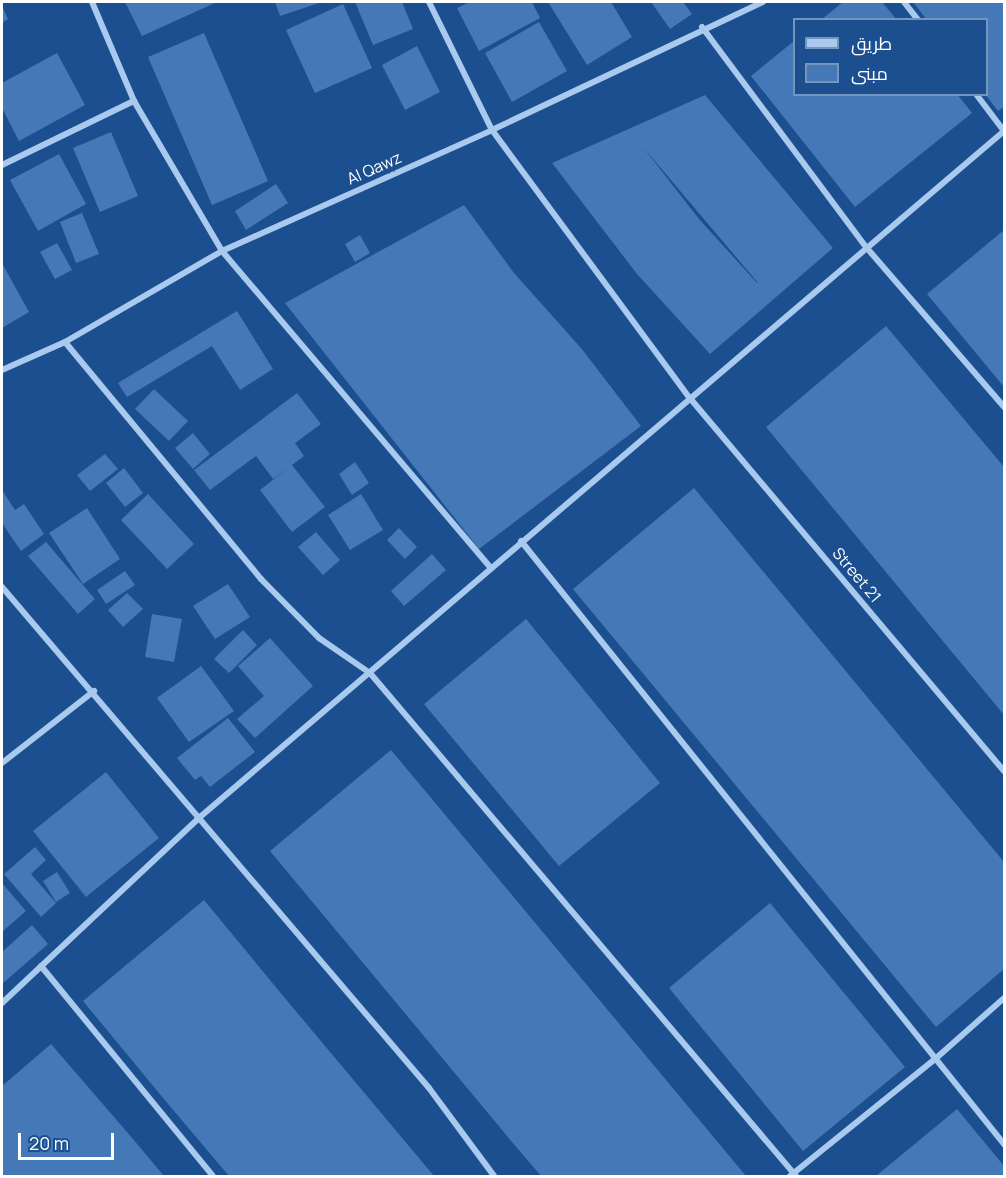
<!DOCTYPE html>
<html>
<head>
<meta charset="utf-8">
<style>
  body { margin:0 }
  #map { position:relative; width:1006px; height:1178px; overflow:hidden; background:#1b4f8f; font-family:Manrope,Cairo,sans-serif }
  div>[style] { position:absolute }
  .building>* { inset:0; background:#4478b7 }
  .minor>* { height:6px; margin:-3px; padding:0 3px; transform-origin:3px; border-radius:3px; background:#a9c9ee }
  span { translate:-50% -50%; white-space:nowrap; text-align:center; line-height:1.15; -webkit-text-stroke:5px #1b4f8f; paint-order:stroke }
  .street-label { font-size:16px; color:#fff }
  .frame { position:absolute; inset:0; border:3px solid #fff; pointer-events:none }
  .legend { position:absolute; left:793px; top:18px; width:195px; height:78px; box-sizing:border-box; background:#1b4f8f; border:2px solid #7695bc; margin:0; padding:8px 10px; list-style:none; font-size:18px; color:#fff }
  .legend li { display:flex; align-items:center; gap:12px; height:30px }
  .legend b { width:30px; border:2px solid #7695bc }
  .scale { position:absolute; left:18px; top:1133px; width:96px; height:27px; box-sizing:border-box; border:3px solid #fff; border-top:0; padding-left:8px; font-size:18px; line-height:21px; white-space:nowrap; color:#fff; -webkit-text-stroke:4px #1b4f8f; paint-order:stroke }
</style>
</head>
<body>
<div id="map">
  <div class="building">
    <div style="clip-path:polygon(125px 2px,217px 2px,142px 36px)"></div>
    <div style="clip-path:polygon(275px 2px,322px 2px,280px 16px)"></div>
    <div style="clip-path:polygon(355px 2px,402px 2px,413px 29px,373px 45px)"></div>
    <div style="clip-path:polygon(470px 2px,532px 2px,540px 18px,479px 51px,457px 8px)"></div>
    <div style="clip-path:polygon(548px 2px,611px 2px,632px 37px,587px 65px)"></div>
    <div style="clip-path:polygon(651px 2px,683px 2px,692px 14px,670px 29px)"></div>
    <div style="clip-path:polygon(843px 2px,882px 2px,897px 20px,821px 20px)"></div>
    <div style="clip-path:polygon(913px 2px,1004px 2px,1004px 107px,998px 111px,985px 94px,987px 20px,927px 20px)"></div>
    <div style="clip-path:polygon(343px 4px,372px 68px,315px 93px,286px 30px)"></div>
    <div style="clip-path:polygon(2px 6px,8px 19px,2px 23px)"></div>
    <div style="clip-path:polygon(539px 22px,567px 71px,512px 102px,485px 53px)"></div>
    <div style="clip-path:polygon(204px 33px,268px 181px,212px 205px,148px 57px)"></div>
    <div style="clip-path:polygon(794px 41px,794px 94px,957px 94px,972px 113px,855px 207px,751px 76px)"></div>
    <div style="clip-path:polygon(417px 46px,440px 92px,405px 110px,382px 65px)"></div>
    <div style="clip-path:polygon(57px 53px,85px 105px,19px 141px,2px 108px,2px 83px)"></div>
    <div style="clip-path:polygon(evenodd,705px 95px,833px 248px,710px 354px,637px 274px,552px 163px,705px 95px,643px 147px,758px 283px,757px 283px,699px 219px,643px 147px)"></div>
    <div style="clip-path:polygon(111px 132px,138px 196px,100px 212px,73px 148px)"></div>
    <div style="clip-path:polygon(59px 154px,86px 204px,38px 231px,10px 180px)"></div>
    <div style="clip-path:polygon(276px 184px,288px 203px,246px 230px,235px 211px)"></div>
    <div style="clip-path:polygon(464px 205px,514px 273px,581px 348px,641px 426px,479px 549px,285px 303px)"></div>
    <div style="clip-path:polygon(82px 213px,99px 254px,76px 263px,60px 222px)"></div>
    <div style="clip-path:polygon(1004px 230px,1004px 387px,927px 294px)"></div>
    <div style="clip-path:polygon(360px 235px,370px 253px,355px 262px,345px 244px)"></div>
    <div style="clip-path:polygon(57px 243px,72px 270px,55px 279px,40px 252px)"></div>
    <div style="clip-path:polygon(2px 263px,29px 312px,2px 328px)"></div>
    <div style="clip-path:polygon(237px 311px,273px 369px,240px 390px,212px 346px,127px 397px,118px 383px)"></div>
    <div style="clip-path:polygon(886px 326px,1004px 467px,1004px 715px,766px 427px)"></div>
    <div style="clip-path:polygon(154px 389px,188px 421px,169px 441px,135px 409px)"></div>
    <div style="clip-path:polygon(297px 393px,321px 424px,295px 443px,304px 456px,292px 465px,325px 507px,292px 532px,260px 490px,288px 468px,273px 479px,256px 456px,210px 490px,194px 470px)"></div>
    <div style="clip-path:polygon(193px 433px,210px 454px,193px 469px,175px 448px)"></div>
    <div style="clip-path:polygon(105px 454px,118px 469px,90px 491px,77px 475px)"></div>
    <div style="clip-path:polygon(355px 462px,369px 483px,352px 495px,339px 474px)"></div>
    <div style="clip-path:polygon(124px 468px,143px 493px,125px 507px,106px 483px)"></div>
    <div style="clip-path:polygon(694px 488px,1004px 862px,1004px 969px,936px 1027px,573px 589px)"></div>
    <div style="clip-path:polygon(2px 490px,15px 510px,24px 504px,44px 534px,21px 551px,2px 523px)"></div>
    <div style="clip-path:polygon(148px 494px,194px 544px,167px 569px,121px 520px)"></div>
    <div style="clip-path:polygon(361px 494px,383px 530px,350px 550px,328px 515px)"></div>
    <div style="clip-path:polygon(87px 508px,120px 559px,83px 584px,49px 533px)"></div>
    <div style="clip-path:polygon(399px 528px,417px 547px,405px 559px,387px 540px)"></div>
    <div style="clip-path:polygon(316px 532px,340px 560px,323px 575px,298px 547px)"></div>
    <div style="clip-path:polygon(46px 542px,95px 599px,78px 614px,28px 556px)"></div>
    <div style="clip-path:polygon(432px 554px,446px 570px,404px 606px,391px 591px)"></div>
    <div style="clip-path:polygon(125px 571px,135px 585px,106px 604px,97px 590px)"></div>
    <div style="clip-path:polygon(228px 584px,250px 617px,215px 639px,193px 606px)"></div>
    <div style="clip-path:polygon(127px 593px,143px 609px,123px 627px,108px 610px)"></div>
    <div style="clip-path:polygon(152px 614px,182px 619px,174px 662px,145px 657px)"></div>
    <div style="clip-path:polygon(526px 619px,660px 783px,559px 866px,424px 704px)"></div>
    <div style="clip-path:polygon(243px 630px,257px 645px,229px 673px,214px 659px)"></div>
    <div style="clip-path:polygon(270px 638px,313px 686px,255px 738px,237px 719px,264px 696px,238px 666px)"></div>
    <div style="clip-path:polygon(201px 666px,234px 711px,189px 742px,157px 698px)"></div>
    <div style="clip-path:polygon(228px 718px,255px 752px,210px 787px,201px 776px,195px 780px,177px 758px)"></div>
    <div style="clip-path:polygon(391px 750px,472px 847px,746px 1176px,541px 1176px,512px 1142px,270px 851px)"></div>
    <div style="clip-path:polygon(106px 772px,159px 838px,86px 897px,33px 831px)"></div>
    <div style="clip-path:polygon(35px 847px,46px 860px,31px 874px,56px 903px,41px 917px,4px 874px)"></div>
    <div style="clip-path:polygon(57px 872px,70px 893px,56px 902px,43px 881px)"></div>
    <div style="clip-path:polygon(2px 883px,26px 911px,2px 932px)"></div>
    <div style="clip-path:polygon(204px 900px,284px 997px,434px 1176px,229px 1176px,163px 1098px,83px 1001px)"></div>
    <div style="clip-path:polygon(770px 903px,905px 1067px,803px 1151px,669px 988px)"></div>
    <div style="clip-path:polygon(32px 925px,48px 944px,2px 984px,2px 952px)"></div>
    <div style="clip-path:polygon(51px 1044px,133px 1139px,164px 1176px,2px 1176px,2px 1086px)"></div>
    <div style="clip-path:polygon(957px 1109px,1004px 1166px,1004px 1176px,876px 1176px)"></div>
  </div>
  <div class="minor">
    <div style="left:92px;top:2px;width:108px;rotate:67deg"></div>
    <div style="left:134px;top:101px;width:174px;rotate:59.6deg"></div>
    <div style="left:222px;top:251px;width:416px;rotate:49.7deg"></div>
    <div style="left:429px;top:2px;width:143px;rotate:63.8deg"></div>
    <div style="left:492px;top:130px;width:332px;rotate:53.6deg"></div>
    <div style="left:689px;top:397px;width:489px;rotate:49.9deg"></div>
    <div style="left:904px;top:2px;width:23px;rotate:52deg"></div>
    <div style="left:702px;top:27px;width:274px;rotate:53.3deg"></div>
    <div style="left:866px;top:247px;width:211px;rotate:49.2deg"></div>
    <div style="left:976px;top:94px;width:46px;rotate:52.9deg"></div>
    <div style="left:2px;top:165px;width:147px;rotate:-25.9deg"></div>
    <div style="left:65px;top:342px;width:308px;rotate:50.4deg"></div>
    <div style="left:261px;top:579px;width:83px;rotate:45.5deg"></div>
    <div style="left:319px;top:638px;width:62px;rotate:34.5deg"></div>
    <div style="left:370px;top:673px;width:659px;rotate:49.74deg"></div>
    <div style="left:2px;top:370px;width:69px;rotate:-24deg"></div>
    <div style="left:65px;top:342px;width:181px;rotate:-30.1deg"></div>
    <div style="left:222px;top:251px;width:296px;rotate:-24.1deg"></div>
    <div style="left:492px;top:130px;width:300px;rotate:-25.3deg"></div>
    <div style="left:521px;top:541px;width:773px;rotate:51.31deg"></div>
    <div style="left:2px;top:587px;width:658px;rotate:49.56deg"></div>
    <div style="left:429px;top:1088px;width:109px;rotate:53.5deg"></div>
    <div style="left:2px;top:763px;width:117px;rotate:-38deg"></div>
    <div style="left:41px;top:966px;width:271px;rotate:50.7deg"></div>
    <div style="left:2px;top:1003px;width:272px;rotate:-43.2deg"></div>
    <div style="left:200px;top:817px;width:1057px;rotate:-40.47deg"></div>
    <div style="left:790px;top:1176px;width:185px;rotate:-38.9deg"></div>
    <div style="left:934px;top:1060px;width:94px;rotate:-41.5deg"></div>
  </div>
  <div class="street-label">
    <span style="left:374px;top:168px;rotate:-24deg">Al Qawz</span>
    <span style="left:857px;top:575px;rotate:50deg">Street 21</span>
  </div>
  <div class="frame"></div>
  <ul class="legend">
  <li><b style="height:8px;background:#a9c9ee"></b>طريق</li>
  <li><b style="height:16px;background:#4478b7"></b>مبنى</li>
  </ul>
  <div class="scale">20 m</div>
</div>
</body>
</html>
